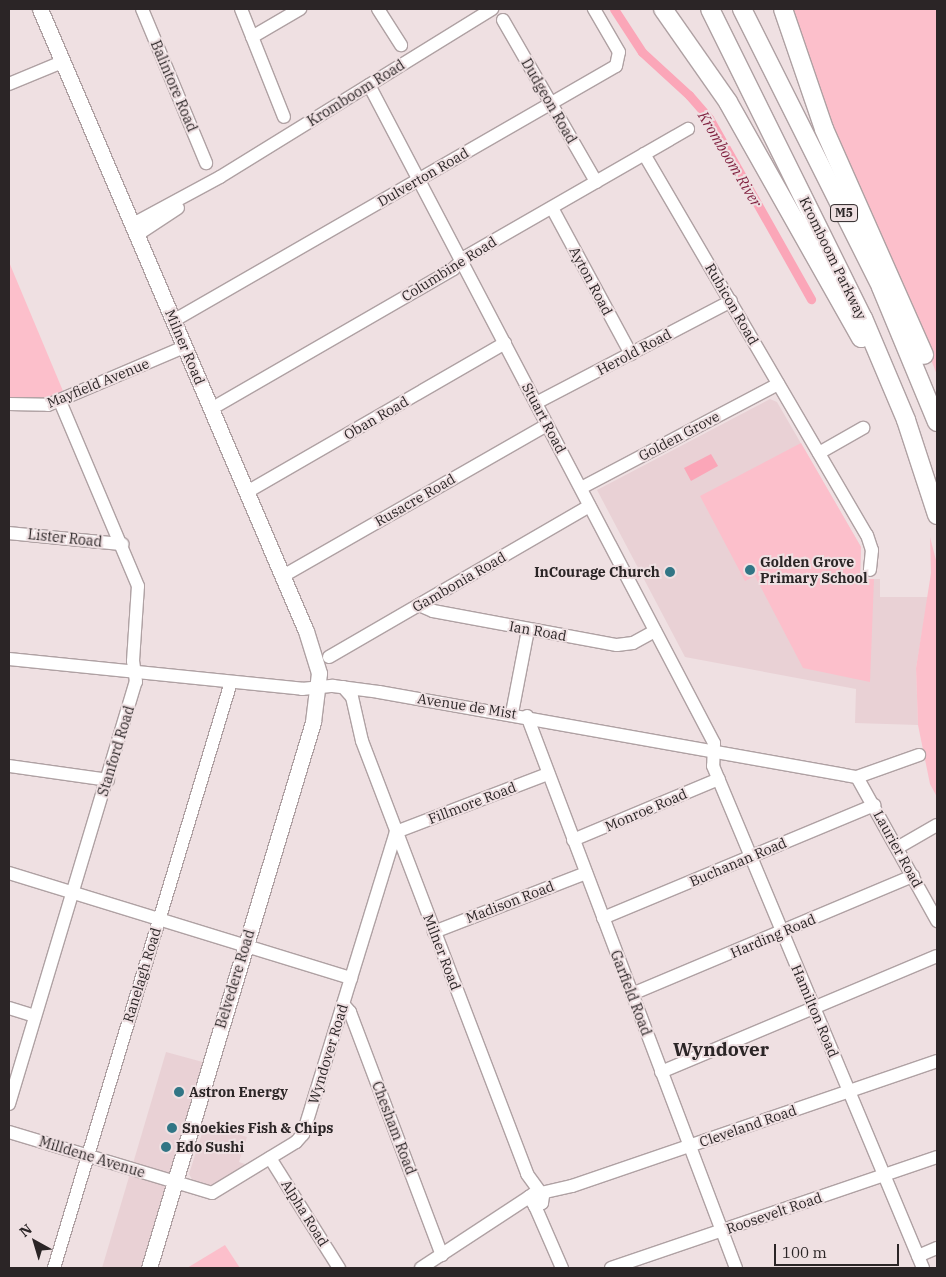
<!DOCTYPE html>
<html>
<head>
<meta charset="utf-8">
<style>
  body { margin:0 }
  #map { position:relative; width:946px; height:1277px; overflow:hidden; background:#efe0e2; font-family:"IBM Plex Serif",serif }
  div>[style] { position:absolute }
  .built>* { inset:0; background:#e9d1d5 }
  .green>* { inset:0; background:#fcbfcb }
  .water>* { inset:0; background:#fba6b8 }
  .canal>* { height:9px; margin:-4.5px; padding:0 4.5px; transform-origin:4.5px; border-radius:4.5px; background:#fba6b8 }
  .roads { filter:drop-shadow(1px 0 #afa1a3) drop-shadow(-1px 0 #afa1a3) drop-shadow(0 1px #afa1a3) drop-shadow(0 -1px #afa1a3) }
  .minor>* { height:12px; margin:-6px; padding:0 6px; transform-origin:6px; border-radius:6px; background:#fff }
  .major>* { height:15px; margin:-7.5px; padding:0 7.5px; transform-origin:7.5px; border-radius:7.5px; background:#fff }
  .highway>* { height:18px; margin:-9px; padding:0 9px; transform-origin:9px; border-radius:9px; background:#fff }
  .dots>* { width:14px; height:14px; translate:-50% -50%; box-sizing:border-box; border:2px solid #efe0e2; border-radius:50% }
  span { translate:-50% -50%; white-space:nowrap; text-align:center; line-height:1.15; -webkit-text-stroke:4px #efe0e2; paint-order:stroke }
  .shield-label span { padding:1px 4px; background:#efe0e2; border:1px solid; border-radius:4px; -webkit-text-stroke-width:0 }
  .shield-label { font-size:12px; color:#2b2526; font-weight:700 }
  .street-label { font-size:14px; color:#2b2526 }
  .poi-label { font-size:14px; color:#2b2526; font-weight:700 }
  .left { translate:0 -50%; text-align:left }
  .right { translate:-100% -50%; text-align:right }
  .water-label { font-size:15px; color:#7f1f3e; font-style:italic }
  .district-label { font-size:19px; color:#2b2526; font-weight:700 }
  .frame { position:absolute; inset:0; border:10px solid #2b2526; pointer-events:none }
  .north { position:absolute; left:10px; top:1217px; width:50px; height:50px; -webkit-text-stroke:4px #efe0e2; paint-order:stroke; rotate:321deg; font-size:14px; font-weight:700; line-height:20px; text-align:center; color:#2b2526 }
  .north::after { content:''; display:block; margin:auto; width:18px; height:22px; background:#2b2526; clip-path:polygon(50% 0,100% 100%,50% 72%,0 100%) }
  .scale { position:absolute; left:774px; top:1244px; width:125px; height:22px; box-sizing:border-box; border:2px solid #2b2526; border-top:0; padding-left:6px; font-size:15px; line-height:18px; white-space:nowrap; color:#2b2526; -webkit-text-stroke:4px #efe0e2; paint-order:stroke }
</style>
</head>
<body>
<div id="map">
  <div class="built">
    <div style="clip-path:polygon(770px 399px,777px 402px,861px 547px,860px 579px,880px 579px,880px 597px,928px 597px,916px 668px,918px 725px,855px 723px,856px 689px,685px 657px,597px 490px)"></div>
    <div style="clip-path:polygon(166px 1052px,210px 1064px,149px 1268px,102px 1268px)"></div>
    <div style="clip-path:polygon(205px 1124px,247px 1137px,239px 1162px,248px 1165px,213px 1187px,193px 1181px,189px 1174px)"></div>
  </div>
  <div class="green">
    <div style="clip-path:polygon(789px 9px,937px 9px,937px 375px,903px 288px,843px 157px)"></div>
    <div style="clip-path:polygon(9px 262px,63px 391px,44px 399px,9px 397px)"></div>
    <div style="clip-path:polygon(801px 443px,861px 547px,860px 579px,874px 579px,870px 682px,803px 668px,755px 576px,745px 581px,700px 496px)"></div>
    <div style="clip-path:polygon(930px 537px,937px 564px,937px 797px,930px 784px,918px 725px,916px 668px,931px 573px)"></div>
    <div style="clip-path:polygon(225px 1245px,240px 1268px,187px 1268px)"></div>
  </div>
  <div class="water">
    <div style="clip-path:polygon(711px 454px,718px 466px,691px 481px,684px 468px)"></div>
  </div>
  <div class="canal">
    <div style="left:614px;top:9px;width:51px;rotate:56.9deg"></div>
    <div style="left:642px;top:52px;width:64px;rotate:42.5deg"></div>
    <div style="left:689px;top:95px;width:30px;rotate:49deg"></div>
    <div style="left:709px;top:118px;width:208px;rotate:60.6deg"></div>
  </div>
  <div class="roads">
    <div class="minor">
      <div style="left:142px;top:9px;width:167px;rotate:67.4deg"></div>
      <div style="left:241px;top:9px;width:116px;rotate:68.3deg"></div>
      <div style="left:378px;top:9px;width:43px;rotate:57.4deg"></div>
      <div style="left:503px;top:20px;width:187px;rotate:60.1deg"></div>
      <div style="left:252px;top:37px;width:56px;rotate:-30.3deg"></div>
      <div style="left:9px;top:84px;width:57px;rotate:-22.5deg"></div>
      <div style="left:369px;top:85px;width:743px;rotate:62.33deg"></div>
      <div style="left:714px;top:743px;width:23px;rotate:92deg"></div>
      <div style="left:713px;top:766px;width:544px;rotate:67.3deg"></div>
      <div style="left:644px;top:154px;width:441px;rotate:59.7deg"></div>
      <div style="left:867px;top:535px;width:16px;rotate:72deg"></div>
      <div style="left:872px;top:550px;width:20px;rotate:96deg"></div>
      <div style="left:552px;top:208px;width:166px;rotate:61.6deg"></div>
      <div style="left:133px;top:224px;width:99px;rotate:-28.4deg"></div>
      <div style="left:220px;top:177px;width:320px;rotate:-31.7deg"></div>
      <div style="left:137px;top:235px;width:49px;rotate:-33.4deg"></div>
      <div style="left:173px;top:321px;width:511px;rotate:-29.93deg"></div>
      <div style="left:616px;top:66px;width:14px;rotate:-78deg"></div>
      <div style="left:619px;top:52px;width:50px;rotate:-120.2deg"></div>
      <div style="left:536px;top:403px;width:220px;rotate:-27.6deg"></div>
      <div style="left:9px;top:404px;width:39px;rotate:1deg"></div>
      <div style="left:48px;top:405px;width:148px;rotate:-23.1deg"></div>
      <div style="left:211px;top:409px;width:280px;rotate:-30deg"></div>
      <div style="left:453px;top:269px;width:19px;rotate:-43deg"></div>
      <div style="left:467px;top:256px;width:255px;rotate:-29.9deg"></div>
      <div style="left:819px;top:453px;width:51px;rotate:-29.6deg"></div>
      <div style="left:581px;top:488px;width:223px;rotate:-27.8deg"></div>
      <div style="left:247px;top:492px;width:298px;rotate:-30deg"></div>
      <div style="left:9px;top:533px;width:114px;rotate:5.6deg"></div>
      <div style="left:283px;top:576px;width:304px;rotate:-29.8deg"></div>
      <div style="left:419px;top:605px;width:15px;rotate:23deg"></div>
      <div style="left:433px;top:611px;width:187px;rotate:10.5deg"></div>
      <div style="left:617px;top:645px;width:16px;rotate:-7deg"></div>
      <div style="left:633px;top:643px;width:25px;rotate:-29deg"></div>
      <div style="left:329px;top:657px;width:301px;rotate:-30.1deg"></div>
      <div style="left:9px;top:659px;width:295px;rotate:5.8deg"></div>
      <div style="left:302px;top:689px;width:31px;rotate:-6deg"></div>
      <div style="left:333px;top:686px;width:46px;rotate:7.4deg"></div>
      <div style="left:379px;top:692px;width:485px;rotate:10.1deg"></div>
      <div style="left:857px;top:777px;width:66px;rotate:-19.5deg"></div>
      <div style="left:343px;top:687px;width:13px;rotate:48deg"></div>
      <div style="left:352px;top:697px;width:45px;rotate:77.2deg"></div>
      <div style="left:362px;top:741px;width:463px;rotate:69.1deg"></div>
      <div style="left:527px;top:1174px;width:27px;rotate:54deg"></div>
      <div style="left:543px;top:1196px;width:7px;rotate:98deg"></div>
      <div style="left:542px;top:1203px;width:8px;rotate:157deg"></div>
      <div style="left:535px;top:1206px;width:11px;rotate:-124deg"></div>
      <div style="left:529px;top:1197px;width:10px;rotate:-37deg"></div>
      <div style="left:512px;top:713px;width:85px;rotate:-79.1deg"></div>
      <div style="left:527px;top:716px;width:590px;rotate:69.26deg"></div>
      <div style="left:9px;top:766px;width:100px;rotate:8deg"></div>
      <div style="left:857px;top:777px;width:165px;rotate:60.9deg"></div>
      <div style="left:573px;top:840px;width:158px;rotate:-22.7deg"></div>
      <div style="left:897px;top:848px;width:46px;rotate:-29.9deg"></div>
      <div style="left:9px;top:873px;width:358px;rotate:17.1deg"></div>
      <div style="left:603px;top:918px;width:294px;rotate:-22.6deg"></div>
      <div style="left:434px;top:932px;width:163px;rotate:-21.2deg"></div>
      <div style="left:632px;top:994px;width:305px;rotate:-22.8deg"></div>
      <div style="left:343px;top:1004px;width:11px;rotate:49deg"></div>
      <div style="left:350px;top:1012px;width:260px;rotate:69.3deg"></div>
      <div style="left:9px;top:1008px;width:27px;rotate:17deg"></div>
      <div style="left:661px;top:1072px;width:299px;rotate:-22.8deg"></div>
      <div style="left:9px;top:1104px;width:441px;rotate:-73.3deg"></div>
      <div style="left:136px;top:682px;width:21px;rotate:-98deg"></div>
      <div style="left:133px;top:661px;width:75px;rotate:-86.2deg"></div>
      <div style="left:138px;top:586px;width:201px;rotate:-112.9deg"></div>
      <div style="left:9px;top:1132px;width:212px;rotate:16.7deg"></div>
      <div style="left:212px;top:1193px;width:98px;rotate:-31.3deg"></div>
      <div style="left:296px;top:1142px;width:11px;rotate:-49deg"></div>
      <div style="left:303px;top:1134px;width:316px;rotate:-72.9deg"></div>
      <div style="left:396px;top:832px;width:163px;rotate:-20.9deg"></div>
      <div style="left:270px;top:1158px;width:130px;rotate:57.9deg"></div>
      <div style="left:541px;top:1193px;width:32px;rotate:-13deg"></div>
      <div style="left:572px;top:1186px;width:386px;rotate:-18.9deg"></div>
      <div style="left:535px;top:1206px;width:68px;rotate:66.5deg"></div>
      <div style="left:918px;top:1256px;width:21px;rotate:-23deg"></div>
      <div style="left:54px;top:1268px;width:612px;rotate:-73.19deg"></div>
      <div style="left:421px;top:1268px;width:129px;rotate:-33.3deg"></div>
      <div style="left:611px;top:1268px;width:344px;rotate:-18.8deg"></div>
    </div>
    <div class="major">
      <div style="left:40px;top:9px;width:676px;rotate:66.85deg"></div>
      <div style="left:306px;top:631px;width:44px;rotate:72.8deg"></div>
      <div style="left:319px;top:673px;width:49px;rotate:97deg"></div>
      <div style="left:313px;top:722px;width:570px;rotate:106.72deg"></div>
    </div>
    <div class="highway">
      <div style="left:663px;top:9px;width:113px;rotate:55deg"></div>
      <div style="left:728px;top:102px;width:271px;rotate:60.6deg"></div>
      <div style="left:710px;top:9px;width:345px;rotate:63.7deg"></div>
      <div style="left:863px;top:318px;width:111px;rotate:67.1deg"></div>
      <div style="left:906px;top:420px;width:100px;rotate:71.9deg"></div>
      <div style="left:742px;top:9px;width:311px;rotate:63.4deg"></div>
      <div style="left:881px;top:287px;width:146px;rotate:67.5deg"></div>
      <div style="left:783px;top:9px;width:127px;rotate:71.1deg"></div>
      <div style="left:824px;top:129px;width:247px;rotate:66.1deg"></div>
    </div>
  </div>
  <div class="dots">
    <div style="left:750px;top:570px;background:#317585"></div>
    <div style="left:670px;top:572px;background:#317585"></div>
    <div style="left:179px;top:1092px;background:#317585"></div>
    <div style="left:172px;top:1128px;background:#317585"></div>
    <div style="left:166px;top:1147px;background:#317585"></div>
  </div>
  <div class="shield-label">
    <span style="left:844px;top:213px">M5</span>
  </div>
  <div class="street-label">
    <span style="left:174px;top:86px;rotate:67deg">Balintore Road</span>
    <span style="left:356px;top:93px;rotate:-32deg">Kromboom Road</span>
    <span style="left:549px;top:101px;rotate:60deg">Dudgeon Road</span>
    <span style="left:423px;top:177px;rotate:-30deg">Dulverton Road</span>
    <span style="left:833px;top:258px;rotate:64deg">Kromboom Parkway</span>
    <span style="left:449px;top:269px;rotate:-32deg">Columbine Road</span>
    <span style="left:591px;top:281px;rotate:62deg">Ayton Road</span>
    <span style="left:732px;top:304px;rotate:60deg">Rubicon Road</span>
    <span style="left:185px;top:347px;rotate:67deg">Milner Road</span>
    <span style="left:634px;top:352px;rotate:-28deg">Herold Road</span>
    <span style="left:98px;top:383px;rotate:-22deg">Mayfield Avenue</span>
    <span style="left:376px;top:418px;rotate:-30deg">Oban Road</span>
    <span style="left:544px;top:418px;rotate:62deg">Stuart Road</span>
    <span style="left:679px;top:436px;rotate:-28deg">Golden Grove</span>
    <span style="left:415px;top:500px;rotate:-30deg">Rusacre Road</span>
    <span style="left:65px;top:538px;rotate:6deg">Lister Road</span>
    <span style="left:459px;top:582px;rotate:-30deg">Gambonia Road</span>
    <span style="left:538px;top:631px;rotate:10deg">Ian Road</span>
    <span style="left:467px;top:706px;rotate:9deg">Avenue de Mist</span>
    <span style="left:116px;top:751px;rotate:-73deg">Stanford Road</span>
    <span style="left:472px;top:803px;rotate:-21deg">Fillmore Road</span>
    <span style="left:646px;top:810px;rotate:-23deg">Monroe Road</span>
    <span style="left:898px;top:849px;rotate:61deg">Laurier Road</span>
    <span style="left:738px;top:862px;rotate:-23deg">Buchanan Road</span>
    <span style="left:510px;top:902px;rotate:-21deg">Madison Road</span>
    <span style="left:773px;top:936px;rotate:-23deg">Harding Road</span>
    <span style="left:442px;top:952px;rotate:69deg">Milner Road</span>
    <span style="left:142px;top:975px;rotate:-73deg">Ranelagh Road</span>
    <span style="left:235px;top:979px;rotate:-73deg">Belvedere Road</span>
    <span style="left:631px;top:993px;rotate:69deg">Garfield Road</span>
    <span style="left:815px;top:1011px;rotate:67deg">Hamilton Road</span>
    <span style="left:328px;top:1054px;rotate:-73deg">Wyndover Road</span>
    <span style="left:748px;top:1126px;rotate:-19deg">Cleveland Road</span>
    <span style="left:394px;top:1128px;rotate:69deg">Chesham Road</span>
    <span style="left:92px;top:1157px;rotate:17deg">Milldene Avenue</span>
    <span style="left:305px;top:1213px;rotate:58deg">Alpha Road</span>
    <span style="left:774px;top:1213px;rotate:-19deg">Roosevelt Road</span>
  </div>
  <div class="poi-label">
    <span class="left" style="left:760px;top:570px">Golden Grove<br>Primary School</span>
    <span class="right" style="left:660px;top:572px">InCourage Church</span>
    <span class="left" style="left:189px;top:1092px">Astron Energy</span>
    <span class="left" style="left:182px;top:1128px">Snoekies Fish &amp; Chips</span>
    <span class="left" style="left:176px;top:1147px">Edo Sushi</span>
  </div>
  <div class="water-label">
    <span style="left:730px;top:159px;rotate:59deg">Kromboom River</span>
  </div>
  <div class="district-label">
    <span style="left:721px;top:1050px">Wyndover</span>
  </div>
  <div class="frame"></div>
  <div class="north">N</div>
  <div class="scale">100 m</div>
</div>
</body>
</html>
